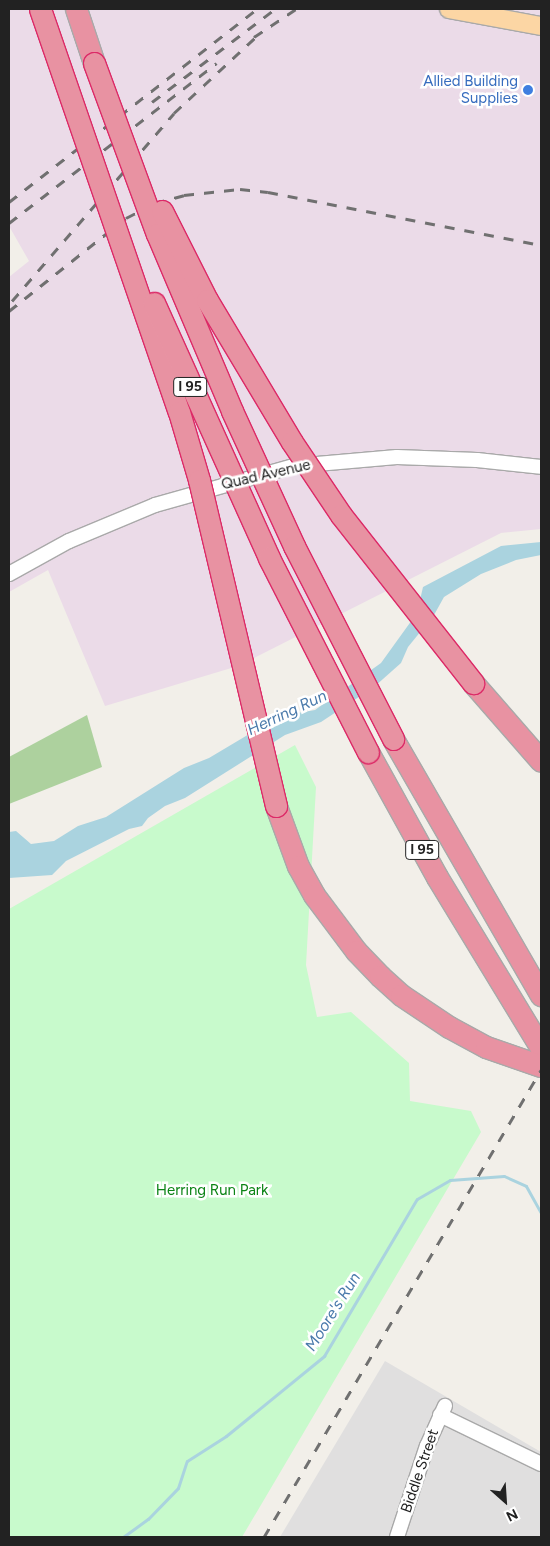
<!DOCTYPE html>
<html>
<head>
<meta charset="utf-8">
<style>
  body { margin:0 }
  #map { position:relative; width:550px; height:1546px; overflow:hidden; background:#f2efe9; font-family:Figtree,sans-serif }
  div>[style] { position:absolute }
  .residential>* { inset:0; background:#e0dfdf }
  .industrial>* { inset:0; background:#ebdbe8 }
  .forest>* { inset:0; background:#add19e }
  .park>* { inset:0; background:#c8facc }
  .water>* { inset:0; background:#aad3df }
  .stream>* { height:3px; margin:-1.5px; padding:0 1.5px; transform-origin:1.5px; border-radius:1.5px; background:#aad3df }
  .roads { filter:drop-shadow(1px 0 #a9a9a9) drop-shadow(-1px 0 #a9a9a9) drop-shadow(0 1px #a9a9a9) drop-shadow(0 -1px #a9a9a9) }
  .minor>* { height:14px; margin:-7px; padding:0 7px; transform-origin:7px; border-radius:7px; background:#fff }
  .major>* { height:18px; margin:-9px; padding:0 9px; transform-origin:9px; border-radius:9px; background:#fcd6a4 }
  .highway>* { height:21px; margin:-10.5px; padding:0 10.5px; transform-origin:10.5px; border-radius:10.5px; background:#e892a2 }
  .rail>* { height:3px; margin-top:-1.5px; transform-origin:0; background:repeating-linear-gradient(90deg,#707070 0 10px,transparent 0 20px) }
  .bridges { filter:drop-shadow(1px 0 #dc2a67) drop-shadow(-1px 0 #dc2a67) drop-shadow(0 1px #dc2a67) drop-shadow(0 -1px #dc2a67) }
  .highway-bridge>* { height:21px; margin:-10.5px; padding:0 10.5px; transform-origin:10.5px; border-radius:10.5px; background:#e892a2 }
  .dots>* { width:14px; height:14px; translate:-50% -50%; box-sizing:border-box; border:2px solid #fff; border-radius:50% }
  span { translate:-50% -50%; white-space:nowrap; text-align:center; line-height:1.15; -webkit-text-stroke:5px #fff; paint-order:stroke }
  .shield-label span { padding:1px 4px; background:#fff; border:1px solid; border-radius:4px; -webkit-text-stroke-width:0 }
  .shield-label { font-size:14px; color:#222; font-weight:700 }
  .shop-label { font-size:15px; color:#366cbe }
  .right { translate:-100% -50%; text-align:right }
  .street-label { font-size:15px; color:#222 }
  .park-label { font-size:15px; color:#0c8416 }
  .water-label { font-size:16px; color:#4a7aab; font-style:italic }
  .frame { position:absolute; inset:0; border:10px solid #222; pointer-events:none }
  .north { position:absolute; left:480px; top:1476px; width:50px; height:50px; -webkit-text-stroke:4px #fff; paint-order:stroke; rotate:154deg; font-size:14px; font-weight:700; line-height:20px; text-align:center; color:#222 }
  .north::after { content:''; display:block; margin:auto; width:18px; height:22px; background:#222; clip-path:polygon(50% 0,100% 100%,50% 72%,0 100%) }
</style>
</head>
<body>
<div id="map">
  <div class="residential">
    <div style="clip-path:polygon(385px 1361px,541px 1452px,541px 1537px,280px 1537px)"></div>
  </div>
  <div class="industrial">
    <div style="clip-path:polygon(9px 9px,541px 9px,541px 529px,501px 533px,238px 666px,105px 706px,48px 570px,9px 592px,9px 277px,29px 261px,9px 226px)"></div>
  </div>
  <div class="forest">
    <div style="clip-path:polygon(87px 715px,102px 767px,9px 804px,9px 757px)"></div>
  </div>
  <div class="park">
    <div style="clip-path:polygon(295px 745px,316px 787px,306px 965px,317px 1017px,351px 1012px,409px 1063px,410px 1101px,471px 1111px,481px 1132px,242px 1537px,9px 1537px,9px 909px)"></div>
  </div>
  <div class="water">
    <div style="clip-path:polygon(541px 542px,541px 555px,516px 560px,481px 574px,444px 597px,434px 615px,408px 647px,401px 663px,374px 687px,321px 722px,285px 735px,185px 798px,165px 806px,148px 818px,142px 826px,129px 829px,66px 861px,52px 875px,9px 878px,9px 832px,16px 831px,31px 844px,54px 841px,78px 826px,106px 817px,184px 768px,209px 758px,261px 727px,292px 714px,315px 710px,381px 663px,417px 613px,423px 587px,501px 546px)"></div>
  </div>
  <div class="stream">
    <div style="left:123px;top:1537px;width:31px;rotate:-36deg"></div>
    <div style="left:148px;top:1519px;width:43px;rotate:-45.9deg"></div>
    <div style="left:178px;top:1488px;width:28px;rotate:-72deg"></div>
    <div style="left:187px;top:1461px;width:46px;rotate:-32.7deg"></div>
    <div style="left:226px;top:1436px;width:127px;rotate:-39.2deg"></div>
    <div style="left:324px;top:1356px;width:182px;rotate:-59.4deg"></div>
    <div style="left:417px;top:1199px;width:38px;rotate:-30deg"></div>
    <div style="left:450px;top:1180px;width:54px;rotate:-4.2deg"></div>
    <div style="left:504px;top:1176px;width:24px;rotate:24deg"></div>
    <div style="left:526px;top:1186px;width:31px;rotate:61deg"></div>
  </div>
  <div class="roads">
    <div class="minor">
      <div style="left:9px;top:574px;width:68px;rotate:-28.8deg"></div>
      <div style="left:69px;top:541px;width:93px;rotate:-22.7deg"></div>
      <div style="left:155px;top:505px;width:144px;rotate:-15.7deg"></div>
      <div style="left:294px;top:466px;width:103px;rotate:-5deg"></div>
      <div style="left:397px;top:457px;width:80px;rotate:2.1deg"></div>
      <div style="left:477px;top:460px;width:64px;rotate:6.2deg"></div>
      <div style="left:440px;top:1415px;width:112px;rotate:25.9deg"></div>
      <div style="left:397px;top:1537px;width:96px;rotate:-71.8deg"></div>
      <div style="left:427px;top:1446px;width:44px;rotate:-65.8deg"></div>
    </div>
    <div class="major">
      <div style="left:449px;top:9px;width:94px;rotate:10.5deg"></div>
    </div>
    <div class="highway">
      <div style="left:76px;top:9px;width:57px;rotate:71.6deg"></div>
      <div style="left:473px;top:683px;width:103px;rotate:48.9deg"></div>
      <div style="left:393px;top:739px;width:296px;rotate:60deg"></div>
      <div style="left:368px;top:752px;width:143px;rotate:61.1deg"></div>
      <div style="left:437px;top:877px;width:200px;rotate:58.7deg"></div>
      <div style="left:276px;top:806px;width:64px;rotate:69.9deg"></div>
      <div style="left:298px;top:866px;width:33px;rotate:61deg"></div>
      <div style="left:314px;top:895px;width:70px;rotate:53.1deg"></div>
      <div style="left:356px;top:951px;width:35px;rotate:46deg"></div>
      <div style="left:380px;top:976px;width:28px;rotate:42deg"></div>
      <div style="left:401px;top:995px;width:58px;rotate:33.7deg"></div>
      <div style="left:449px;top:1027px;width:42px;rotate:28.4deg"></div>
      <div style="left:486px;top:1047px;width:58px;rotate:19.1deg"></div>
    </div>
  </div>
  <div class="rail">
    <div style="left:254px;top:37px;width:50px;rotate:-33.7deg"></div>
    <div style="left:152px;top:102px;width:154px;rotate:-37.1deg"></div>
    <div style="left:9px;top:202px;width:314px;rotate:-37.9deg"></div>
    <div style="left:9px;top:223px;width:262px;rotate:-37.6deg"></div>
    <div style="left:12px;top:301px;width:248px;rotate:-49.2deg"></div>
    <div style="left:174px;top:113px;width:117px;rotate:-42.9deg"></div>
    <div style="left:9px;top:311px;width:149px;rotate:-38.5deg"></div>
    <div style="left:126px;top:218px;width:33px;rotate:-27deg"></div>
    <div style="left:155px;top:203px;width:30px;rotate:-15deg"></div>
    <div style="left:184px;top:195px;width:56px;rotate:-6.1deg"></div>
    <div style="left:240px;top:189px;width:28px;rotate:6deg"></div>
    <div style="left:268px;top:192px;width:278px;rotate:11deg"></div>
    <div style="left:264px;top:1537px;width:543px;rotate:-59.33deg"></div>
  </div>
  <div class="bridges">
    <div class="highway-bridge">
      <div style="left:40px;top:9px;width:426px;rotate:71deg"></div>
      <div style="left:179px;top:412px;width:71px;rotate:73.6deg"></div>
      <div style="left:199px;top:480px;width:335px;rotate:76.7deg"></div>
      <div style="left:94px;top:63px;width:182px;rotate:69.8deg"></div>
      <div style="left:157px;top:234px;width:192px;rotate:67deg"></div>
      <div style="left:232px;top:411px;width:149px;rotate:65.3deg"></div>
      <div style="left:294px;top:546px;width:217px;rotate:62.8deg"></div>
      <div style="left:162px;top:211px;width:100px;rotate:63.2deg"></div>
      <div style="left:207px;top:300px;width:165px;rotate:59.1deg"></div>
      <div style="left:292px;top:442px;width:88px;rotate:56.1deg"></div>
      <div style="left:341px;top:515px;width:214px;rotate:51.8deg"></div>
      <div style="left:154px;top:303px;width:280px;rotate:65.7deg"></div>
      <div style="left:269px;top:558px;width:218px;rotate:63deg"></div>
    </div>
  </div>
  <div class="dots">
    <div style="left:528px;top:90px;background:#3f7fe0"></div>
  </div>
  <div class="shield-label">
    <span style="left:190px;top:387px">I 95</span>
    <span style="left:422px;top:850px">I 95</span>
  </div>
  <div class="shop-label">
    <span class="right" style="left:518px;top:90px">Allied Building<br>Supplies</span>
  </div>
  <div class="street-label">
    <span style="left:266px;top:475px;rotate:-13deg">Quad Avenue</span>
    <span style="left:420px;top:1471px;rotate:-71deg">Biddle Street</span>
  </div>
  <div class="park-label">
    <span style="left:212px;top:1191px">Herring Run Park</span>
  </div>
  <div class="water-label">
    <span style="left:287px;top:713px;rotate:-25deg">Herring Run</span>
    <span style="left:333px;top:1312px;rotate:-58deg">Moore's Run</span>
  </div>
  <div class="frame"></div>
  <div class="north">N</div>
</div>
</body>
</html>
